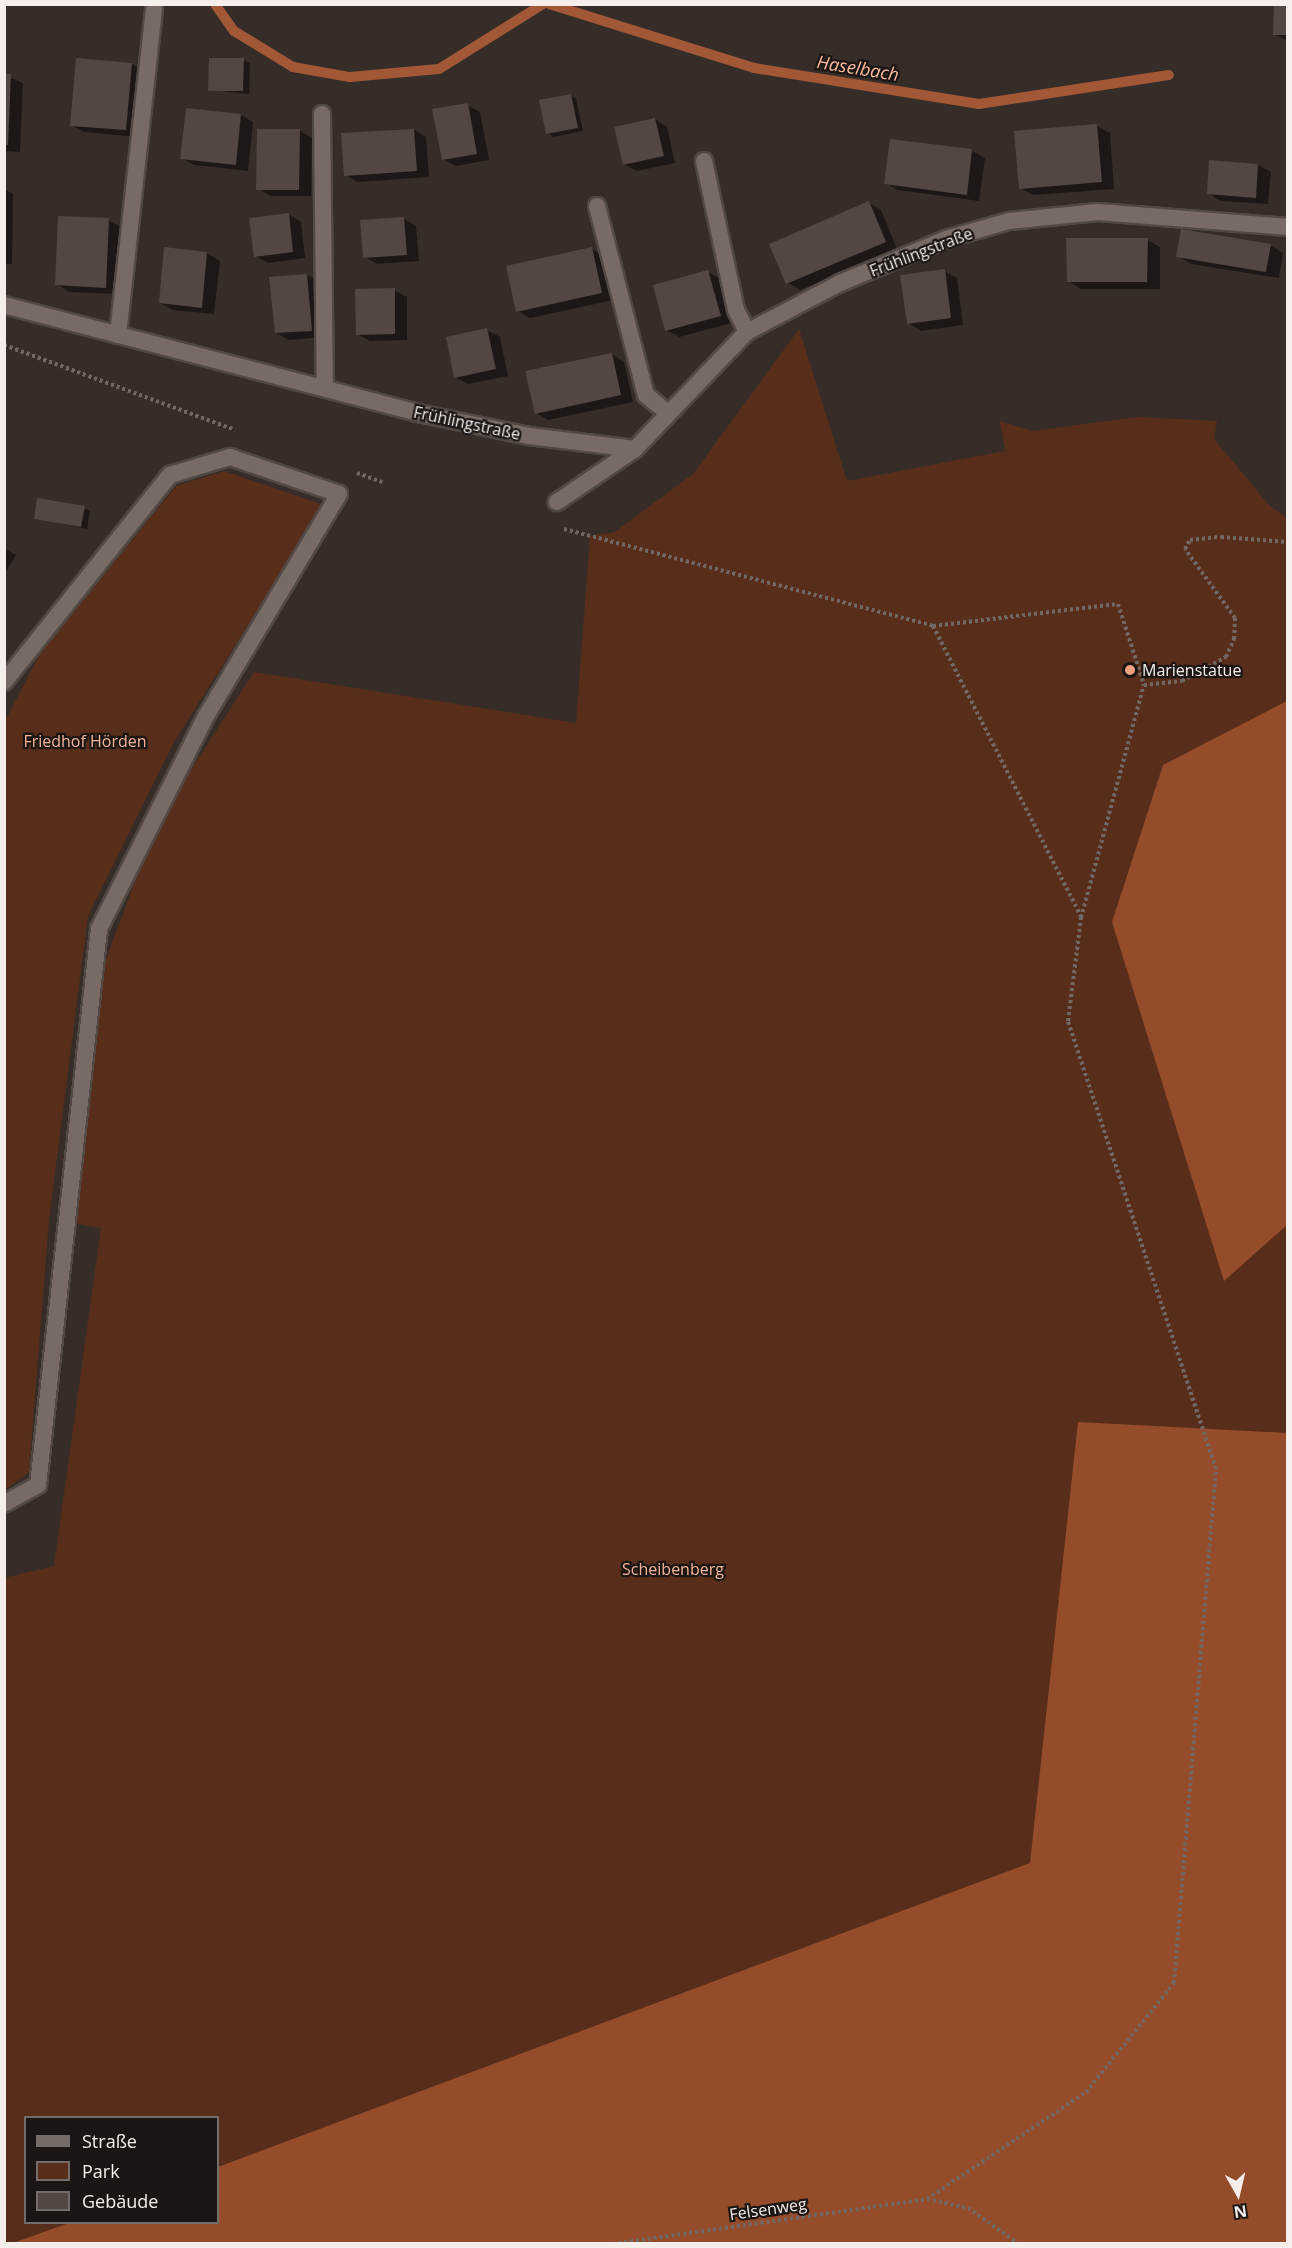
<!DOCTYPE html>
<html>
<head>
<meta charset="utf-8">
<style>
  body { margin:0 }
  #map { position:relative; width:1292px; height:2248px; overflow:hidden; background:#372d28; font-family:"Open Sans",sans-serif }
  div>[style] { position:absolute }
  .green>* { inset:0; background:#582e1b }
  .forest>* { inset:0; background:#954c2a }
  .shadow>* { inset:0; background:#0007 }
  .stream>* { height:10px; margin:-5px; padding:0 5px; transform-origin:5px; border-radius:5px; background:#a25836 }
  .building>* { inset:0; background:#524742 }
  .path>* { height:4px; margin-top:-2px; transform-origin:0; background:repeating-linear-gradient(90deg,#716864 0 3px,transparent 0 6px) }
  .roads { filter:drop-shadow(2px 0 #524945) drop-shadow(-2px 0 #524945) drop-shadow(0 2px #524945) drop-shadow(0 -2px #524945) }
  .service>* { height:16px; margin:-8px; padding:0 8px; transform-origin:8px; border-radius:8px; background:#786b66 }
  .minor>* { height:16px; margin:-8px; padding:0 8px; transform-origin:8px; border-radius:8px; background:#786b66 }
  .dots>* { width:16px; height:16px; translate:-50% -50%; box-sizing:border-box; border:3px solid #1b1614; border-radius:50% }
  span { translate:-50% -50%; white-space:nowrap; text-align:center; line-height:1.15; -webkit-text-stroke:4.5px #1b1614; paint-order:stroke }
  .street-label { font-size:16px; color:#f5eeeb }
  .poi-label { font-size:16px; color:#f5eeeb }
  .left { translate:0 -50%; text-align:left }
  .park-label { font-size:16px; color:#f4b499 }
  .water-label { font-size:18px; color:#faba9e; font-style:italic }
  .frame { position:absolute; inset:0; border:6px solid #f5eeeb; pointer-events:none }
  .legend { position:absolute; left:24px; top:2116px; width:195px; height:108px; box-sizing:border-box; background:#1b1614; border:2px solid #726c6a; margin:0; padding:8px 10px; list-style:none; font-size:18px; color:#f5eeeb }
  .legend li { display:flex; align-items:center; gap:12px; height:30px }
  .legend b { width:30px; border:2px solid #726c6a }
  .north { position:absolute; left:1208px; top:2164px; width:60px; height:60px; -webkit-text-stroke:4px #1b1614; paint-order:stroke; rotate:172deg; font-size:16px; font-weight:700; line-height:24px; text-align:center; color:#f5eeeb }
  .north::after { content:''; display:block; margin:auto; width:21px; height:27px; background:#f5eeeb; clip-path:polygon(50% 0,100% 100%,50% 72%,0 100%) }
</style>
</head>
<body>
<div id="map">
  <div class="green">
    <div style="clip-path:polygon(evenodd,799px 329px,847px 481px,1005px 451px,1000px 421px,1032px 431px,1138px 417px,1217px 421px,1214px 439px,1270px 506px,1288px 519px,1287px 2243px,5px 2243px,4px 1578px,54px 1566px,101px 1228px,60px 1221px,93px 995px,156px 824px,254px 672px,576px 723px,590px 536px,615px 532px,693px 474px,799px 329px,26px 2118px,218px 2118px,218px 2222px,26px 2222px,26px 2118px)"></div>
    <div style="clip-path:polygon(224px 471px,324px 505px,174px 742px,88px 916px,49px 1220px,29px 1472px,5px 1490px,5px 721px,40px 654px,176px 486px)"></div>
  </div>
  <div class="forest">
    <div style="clip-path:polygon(1287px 701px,1287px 1225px,1224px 1281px,1112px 922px,1163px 765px)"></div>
    <div style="clip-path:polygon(1078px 1422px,1287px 1433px,1287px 2243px,13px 2243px,69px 2223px,218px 2222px,218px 2167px,1030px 1863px)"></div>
  </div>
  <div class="shadow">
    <div style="clip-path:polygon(1288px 4px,1288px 41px,1274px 34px)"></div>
    <div style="clip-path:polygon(244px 60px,250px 63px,249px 94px,210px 90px)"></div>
    <div style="clip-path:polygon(132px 64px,144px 72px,138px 137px,84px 132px,71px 125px)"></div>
    <div style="clip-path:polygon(4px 75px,23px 83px,20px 152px,4px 151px)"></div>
    <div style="clip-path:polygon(571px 96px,576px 99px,583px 131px,553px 137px,548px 133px)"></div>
    <div style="clip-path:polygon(467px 105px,480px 112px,489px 160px,456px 166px,443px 159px)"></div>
    <div style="clip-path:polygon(187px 109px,241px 115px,253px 122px,248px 171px,194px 165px,182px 158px)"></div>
    <div style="clip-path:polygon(655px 119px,667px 127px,675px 163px,637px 171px,624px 164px)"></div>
    <div style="clip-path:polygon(1097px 126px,1110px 133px,1114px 189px,1033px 195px,1020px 188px)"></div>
    <div style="clip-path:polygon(414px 130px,426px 137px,429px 177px,358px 182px,345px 175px)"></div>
    <div style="clip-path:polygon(300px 131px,312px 138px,311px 196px,271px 196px,258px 189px)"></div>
    <div style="clip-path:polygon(891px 141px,972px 151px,985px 158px,979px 201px,898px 190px,885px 183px)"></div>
    <div style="clip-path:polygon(1211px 162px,1258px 165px,1271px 172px,1268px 204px,1221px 201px,1208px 193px)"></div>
    <div style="clip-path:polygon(4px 189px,13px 194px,12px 264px,4px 264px)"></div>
    <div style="clip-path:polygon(869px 203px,881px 210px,897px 249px,800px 290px,788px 283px)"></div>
    <div style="clip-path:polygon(288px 214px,301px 222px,305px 258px,268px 263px,255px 256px)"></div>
    <div style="clip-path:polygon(404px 219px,416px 226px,419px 261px,377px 264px,365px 257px)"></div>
    <div style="clip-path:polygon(108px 220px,121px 227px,118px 294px,69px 292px,57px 284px)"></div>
    <div style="clip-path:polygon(1147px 240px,1160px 247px,1160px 289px,1081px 289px,1068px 281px)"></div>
    <div style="clip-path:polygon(1270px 245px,1283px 253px,1279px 278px,1191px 264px,1178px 256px)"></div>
    <div style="clip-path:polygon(165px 249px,207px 253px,220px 261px,214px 314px,173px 310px,160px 303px)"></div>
    <div style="clip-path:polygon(592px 249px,604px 256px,614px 300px,530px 318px,518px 311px)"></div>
    <div style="clip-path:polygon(944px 271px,957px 278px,963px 325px,921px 331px,908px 323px)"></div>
    <div style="clip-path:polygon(708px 272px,721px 279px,732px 323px,679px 337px,666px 330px)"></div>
    <div style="clip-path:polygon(307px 275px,320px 282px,324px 337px,289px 340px,276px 333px,271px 279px)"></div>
    <div style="clip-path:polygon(394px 290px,407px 297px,407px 340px,370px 341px,357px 334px)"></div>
    <div style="clip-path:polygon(487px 330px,500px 337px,508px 376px,468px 384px,455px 377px)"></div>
    <div style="clip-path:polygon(612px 354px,624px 362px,633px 402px,548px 420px,536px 413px)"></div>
    <div style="clip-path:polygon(84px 508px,90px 511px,87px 529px,36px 518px)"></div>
    <div style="clip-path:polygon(4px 548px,16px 555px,4px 575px)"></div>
  </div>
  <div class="stream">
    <div style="left:215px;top:4px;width:33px;rotate:55deg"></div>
    <div style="left:234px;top:31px;width:69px;rotate:31.4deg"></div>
    <div style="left:293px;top:67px;width:58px;rotate:10deg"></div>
    <div style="left:350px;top:77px;width:89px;rotate:-5.1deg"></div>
    <div style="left:439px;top:69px;width:123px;rotate:-32deg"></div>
    <div style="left:549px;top:4px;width:215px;rotate:17.3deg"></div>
    <div style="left:754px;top:68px;width:228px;rotate:9.1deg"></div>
    <div style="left:979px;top:104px;width:192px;rotate:-8.7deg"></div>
  </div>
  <div class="building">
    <div style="clip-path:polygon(1274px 4px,1288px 4px,1288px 35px,1273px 35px)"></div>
    <div style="clip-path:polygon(76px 58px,132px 63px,126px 130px,70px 126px)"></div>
    <div style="clip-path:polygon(209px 58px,244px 58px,243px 91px,208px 91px)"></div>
    <div style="clip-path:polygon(4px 74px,11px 74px,8px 145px,4px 145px)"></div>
    <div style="clip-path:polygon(571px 94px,578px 128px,546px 134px,539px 100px)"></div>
    <div style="clip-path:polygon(468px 103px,477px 154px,442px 160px,432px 109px)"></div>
    <div style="clip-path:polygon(186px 108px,241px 114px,236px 165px,180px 159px)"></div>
    <div style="clip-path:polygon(655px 118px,664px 156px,623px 165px,614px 127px)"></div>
    <div style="clip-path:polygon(1097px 124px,1102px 182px,1019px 189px,1014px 131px)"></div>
    <div style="clip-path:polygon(257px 129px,300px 129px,299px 190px,256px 190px)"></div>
    <div style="clip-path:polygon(414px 129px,417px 171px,344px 176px,341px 133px)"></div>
    <div style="clip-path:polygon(890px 139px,972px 149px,967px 195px,884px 184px)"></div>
    <div style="clip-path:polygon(1209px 160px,1258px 164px,1256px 198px,1207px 194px)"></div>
    <div style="clip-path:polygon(869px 201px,886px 242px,786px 284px,769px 244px)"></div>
    <div style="clip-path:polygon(289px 213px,293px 252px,254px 257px,249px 218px)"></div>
    <div style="clip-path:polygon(58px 216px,109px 218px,106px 288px,55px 285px)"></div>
    <div style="clip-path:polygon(404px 217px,407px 255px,363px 258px,360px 220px)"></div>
    <div style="clip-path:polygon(1181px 229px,1271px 244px,1266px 272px,1176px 257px)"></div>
    <div style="clip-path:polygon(1066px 238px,1148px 238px,1147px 282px,1067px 282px)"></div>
    <div style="clip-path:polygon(164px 247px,207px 252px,202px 308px,159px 303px)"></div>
    <div style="clip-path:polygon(592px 247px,602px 293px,516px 312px,506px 266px)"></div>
    <div style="clip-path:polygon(945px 269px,951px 318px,907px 324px,900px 275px)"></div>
    <div style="clip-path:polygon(708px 270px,721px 316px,665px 331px,653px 285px)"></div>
    <div style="clip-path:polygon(307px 274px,312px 331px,275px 333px,269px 277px)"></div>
    <div style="clip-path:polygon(395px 288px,395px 334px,356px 335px,355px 289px)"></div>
    <div style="clip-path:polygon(487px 328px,496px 369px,454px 378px,446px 337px)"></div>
    <div style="clip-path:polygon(612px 353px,621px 395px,535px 414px,525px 371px)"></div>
    <div style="clip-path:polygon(37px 498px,85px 506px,81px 527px,34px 519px)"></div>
  </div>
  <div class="path">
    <div style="left:4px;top:345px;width:246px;rotate:20.2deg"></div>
    <div style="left:357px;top:473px;width:27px;rotate:20deg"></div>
    <div style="left:564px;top:529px;width:382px;rotate:14.7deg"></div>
    <div style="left:933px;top:626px;width:186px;rotate:-6.8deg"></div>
    <div style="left:1118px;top:604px;width:85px;rotate:72.2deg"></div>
    <div style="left:933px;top:626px;width:326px;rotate:63deg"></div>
    <div style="left:927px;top:2199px;width:192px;rotate:-33.9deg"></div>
    <div style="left:1086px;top:2092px;width:140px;rotate:-51.1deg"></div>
    <div style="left:1174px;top:1983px;width:516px;rotate:-85.33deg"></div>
    <div style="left:1216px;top:1469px;width:472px;rotate:-108.3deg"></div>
    <div style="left:1068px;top:1021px;width:104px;rotate:-82.8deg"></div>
    <div style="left:1081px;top:918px;width:241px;rotate:-74.9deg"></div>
    <div style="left:1144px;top:685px;width:38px;rotate:-6deg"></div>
    <div style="left:1182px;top:681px;width:50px;rotate:-28.6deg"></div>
    <div style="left:1226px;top:657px;width:20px;rotate:-66deg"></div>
    <div style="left:1234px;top:639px;width:21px;rotate:-87deg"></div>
    <div style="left:1235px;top:618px;width:85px;rotate:-125.9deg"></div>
    <div style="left:1185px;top:549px;width:10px;rotate:-61deg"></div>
    <div style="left:1190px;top:540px;width:31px;rotate:-6deg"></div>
    <div style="left:1221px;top:537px;width:67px;rotate:4.3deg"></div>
    <div style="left:612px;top:2244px;width:318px;rotate:-8.1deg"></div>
    <div style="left:927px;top:2199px;width:42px;rotate:12.4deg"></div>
    <div style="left:968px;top:2208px;width:62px;rotate:35.2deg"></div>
  </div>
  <div class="roads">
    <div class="service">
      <div style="left:557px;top:502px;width:94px;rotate:-34.2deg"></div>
      <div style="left:4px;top:682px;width:265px;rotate:-51.3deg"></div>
      <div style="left:170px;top:475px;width:63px;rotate:-16.7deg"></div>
      <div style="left:230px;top:457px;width:115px;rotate:18.7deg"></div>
      <div style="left:339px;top:494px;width:259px;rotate:120.9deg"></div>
      <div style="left:206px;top:716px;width:238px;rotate:116.7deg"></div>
      <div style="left:99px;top:929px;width:559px;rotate:96.26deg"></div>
      <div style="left:38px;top:1485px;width:39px;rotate:151deg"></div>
    </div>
    <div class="minor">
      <div style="left:322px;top:114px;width:272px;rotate:89.4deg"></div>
      <div style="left:704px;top:161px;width:152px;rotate:77.9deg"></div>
      <div style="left:736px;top:310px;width:25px;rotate:63deg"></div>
      <div style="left:597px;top:206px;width:195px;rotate:75.5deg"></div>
      <div style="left:646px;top:395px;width:26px;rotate:40deg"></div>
      <div style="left:4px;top:305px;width:428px;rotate:14.6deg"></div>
      <div style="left:418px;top:413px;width:113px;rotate:11.7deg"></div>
      <div style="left:529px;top:436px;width:107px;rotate:7deg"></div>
      <div style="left:635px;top:449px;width:162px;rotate:-46.3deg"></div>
      <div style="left:747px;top:332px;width:105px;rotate:-27.8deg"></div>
      <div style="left:840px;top:283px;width:115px;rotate:-22.5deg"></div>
      <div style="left:946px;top:239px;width:66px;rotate:-15.9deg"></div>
      <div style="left:1009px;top:221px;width:89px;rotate:-5.8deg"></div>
      <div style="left:1098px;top:212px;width:191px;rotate:4.5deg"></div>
      <div style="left:118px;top:335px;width:328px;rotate:-83.7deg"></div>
    </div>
  </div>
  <div class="dots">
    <div style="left:1130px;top:670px;background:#f1a17d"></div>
  </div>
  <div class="street-label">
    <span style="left:921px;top:252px;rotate:-21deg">Frühlingstraße</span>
    <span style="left:467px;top:423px;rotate:12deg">Frühlingstraße</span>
    <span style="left:768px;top:2209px;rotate:-8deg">Felsenweg</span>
  </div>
  <div class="poi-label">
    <span class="left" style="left:1142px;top:670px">Marienstatue</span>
  </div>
  <div class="park-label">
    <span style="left:85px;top:741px">Friedhof Hörden</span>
    <span style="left:673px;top:1569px">Scheibenberg</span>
  </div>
  <div class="water-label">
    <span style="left:858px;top:68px;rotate:9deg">Haselbach</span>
  </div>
  <div class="frame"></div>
  <ul class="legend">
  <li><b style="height:8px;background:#786b66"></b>Straße</li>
  <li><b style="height:16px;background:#582e1b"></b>Park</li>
  <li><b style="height:16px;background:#524742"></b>Gebäude</li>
  </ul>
  <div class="north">N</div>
</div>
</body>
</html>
